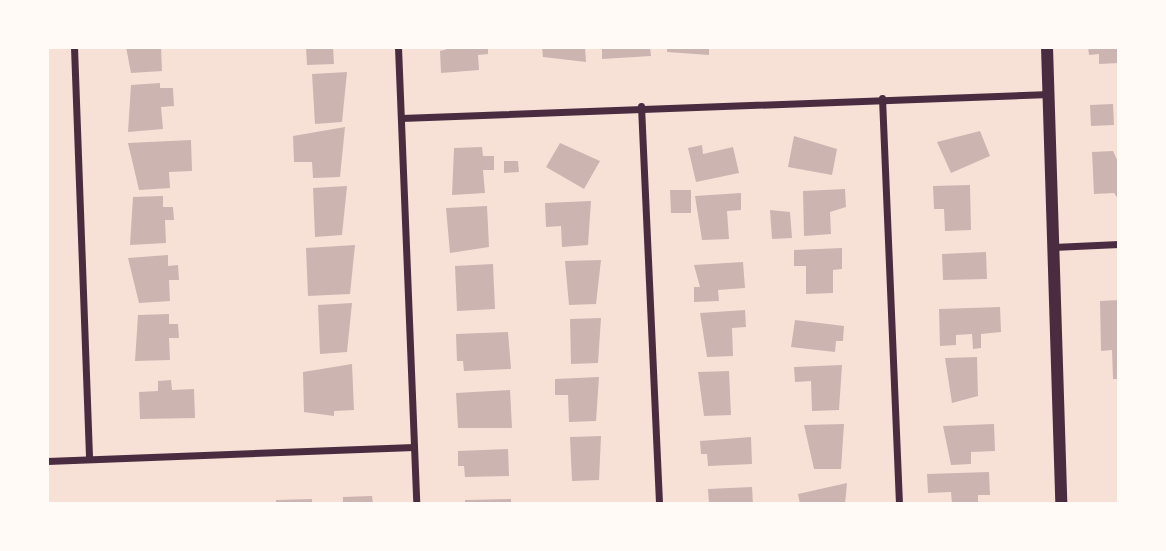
<!DOCTYPE html>
<html>
<head>
<meta charset="utf-8">
<style>
  body { margin:0 }
  #map { position:relative; width:1166px; height:551px; overflow:hidden; background:#f7e1d7; font-family:"IBM Plex Sans",sans-serif }
  div>[style] { position:absolute }
  .building>* { inset:0; background:#ccb4b1 }
  .minor>* { height:7px; margin:-3.5px; padding:0 3.5px; transform-origin:3.5px; border-radius:3.5px; background:#4a2c40 }
  .tertiary>* { height:12px; margin:-6px; padding:0 6px; transform-origin:6px; border-radius:6px; background:#4a2c40 }
  span { translate:-50% -50%; white-space:nowrap; text-align:center; line-height:1.15; -webkit-text-stroke:7px #fffaf5; paint-order:stroke }
  .frame { position:absolute; inset:0; border:49px solid #fffaf5; pointer-events:none }
</style>
</head>
<body>
<div id="map">
  <div class="building">
    <div style="clip-path:polygon(126px 47px,161px 47px,162px 71px,131px 73px)"></div>
    <div style="clip-path:polygon(306px 47px,333px 47px,334px 64px,307px 65px)"></div>
    <div style="clip-path:polygon(455px 47px,488px 47px,488px 54px,478px 55px,479px 70px,441px 73px,440px 51px)"></div>
    <div style="clip-path:polygon(542px 47px,585px 47px,586px 62px,543px 57px)"></div>
    <div style="clip-path:polygon(602px 47px,650px 47px,651px 56px,602px 59px)"></div>
    <div style="clip-path:polygon(667px 47px,709px 47px,709px 55px,667px 52px)"></div>
    <div style="clip-path:polygon(1088px 47px,1119px 47px,1119px 63px,1099px 64px,1099px 54px,1089px 55px)"></div>
    <div style="clip-path:polygon(347px 72px,342px 122px,315px 124px,312px 74px)"></div>
    <div style="clip-path:polygon(160px 83px,160px 88px,173px 88px,174px 106px,161px 107px,163px 129px,128px 132px,131px 85px)"></div>
    <div style="clip-path:polygon(1113px 104px,1114px 125px,1091px 126px,1090px 105px)"></div>
    <div style="clip-path:polygon(345px 127px,340px 177px,313px 178px,312px 162px,294px 162px,293px 136px)"></div>
    <div style="clip-path:polygon(980px 131px,990px 156px,951px 173px,937px 142px)"></div>
    <div style="clip-path:polygon(794px 136px,837px 149px,832px 175px,788px 167px)"></div>
    <div style="clip-path:polygon(191px 140px,192px 171px,169px 172px,170px 188px,139px 190px,128px 143px)"></div>
    <div style="clip-path:polygon(560px 143px,600px 161px,584px 189px,546px 167px)"></div>
    <div style="clip-path:polygon(702px 145px,703px 154px,733px 147px,739px 173px,696px 182px,688px 148px)"></div>
    <div style="clip-path:polygon(482px 147px,483px 156px,494px 156px,494px 170px,483px 170px,485px 193px,452px 195px,454px 148px)"></div>
    <div style="clip-path:polygon(1113px 151px,1119px 164px,1119px 200px,1114px 193px,1094px 194px,1092px 152px)"></div>
    <div style="clip-path:polygon(504px 161px,518px 161px,519px 172px,504px 173px)"></div>
    <div style="clip-path:polygon(970px 185px,971px 230px,945px 231px,944px 209px,934px 209px,933px 186px)"></div>
    <div style="clip-path:polygon(347px 186px,342px 235px,315px 237px,313px 188px)"></div>
    <div style="clip-path:polygon(845px 189px,846px 207px,830px 212px,831px 234px,804px 236px,803px 191px)"></div>
    <div style="clip-path:polygon(670px 190px,691px 190px,691px 213px,671px 213px)"></div>
    <div style="clip-path:polygon(741px 193px,741px 210px,727px 211px,729px 239px,702px 240px,695px 196px)"></div>
    <div style="clip-path:polygon(163px 196px,163px 207px,173px 207px,174px 220px,165px 220px,166px 243px,130px 245px,133px 197px)"></div>
    <div style="clip-path:polygon(591px 201px,588px 245px,562px 247px,561px 226px,546px 227px,545px 203px)"></div>
    <div style="clip-path:polygon(487px 206px,489px 247px,450px 253px,446px 208px)"></div>
    <div style="clip-path:polygon(770px 210px,790px 212px,792px 238px,772px 239px)"></div>
    <div style="clip-path:polygon(355px 245px,350px 294px,308px 296px,306px 248px)"></div>
    <div style="clip-path:polygon(842px 248px,842px 269px,833px 270px,833px 293px,806px 294px,806px 266px,794px 266px,794px 250px)"></div>
    <div style="clip-path:polygon(986px 252px,987px 279px,943px 280px,942px 254px)"></div>
    <div style="clip-path:polygon(168px 255px,168px 266px,178px 265px,179px 280px,169px 280px,170px 301px,139px 303px,128px 258px)"></div>
    <div style="clip-path:polygon(601px 260px,596px 304px,569px 305px,565px 261px)"></div>
    <div style="clip-path:polygon(743px 262px,745px 288px,718px 290px,719px 301px,694px 302px,694px 287px,700px 287px,694px 265px)"></div>
    <div style="clip-path:polygon(493px 264px,495px 309px,457px 311px,455px 266px)"></div>
    <div style="clip-path:polygon(1119px 300px,1119px 379px,1113px 379px,1112px 350px,1101px 351px,1100px 301px)"></div>
    <div style="clip-path:polygon(352px 303px,347px 352px,320px 354px,318px 305px)"></div>
    <div style="clip-path:polygon(1000px 307px,1001px 332px,981px 334px,981px 348px,973px 349px,972px 334px,956px 335px,956px 345px,940px 346px,939px 309px)"></div>
    <div style="clip-path:polygon(745px 310px,746px 327px,732px 328px,733px 356px,707px 357px,700px 313px)"></div>
    <div style="clip-path:polygon(169px 314px,169px 324px,178px 324px,179px 338px,169px 338px,170px 360px,135px 361px,138px 315px)"></div>
    <div style="clip-path:polygon(601px 318px,598px 363px,571px 364px,570px 319px)"></div>
    <div style="clip-path:polygon(795px 320px,844px 326px,843px 341px,836px 341px,835px 352px,791px 347px)"></div>
    <div style="clip-path:polygon(508px 332px,511px 369px,464px 371px,463px 361px,457px 361px,456px 334px)"></div>
    <div style="clip-path:polygon(977px 357px,978px 396px,952px 403px,945px 358px)"></div>
    <div style="clip-path:polygon(352px 364px,354px 410px,334px 411px,334px 416px,304px 412px,303px 372px)"></div>
    <div style="clip-path:polygon(842px 365px,839px 410px,812px 411px,811px 381px,795px 382px,794px 367px)"></div>
    <div style="clip-path:polygon(729px 371px,731px 415px,704px 416px,698px 372px)"></div>
    <div style="clip-path:polygon(599px 377px,596px 421px,569px 422px,568px 395px,555px 395px,555px 379px)"></div>
    <div style="clip-path:polygon(171px 380px,172px 390px,194px 389px,195px 418px,140px 419px,139px 392px,158px 391px,158px 381px)"></div>
    <div style="clip-path:polygon(510px 390px,512px 428px,458px 428px,456px 393px)"></div>
    <div style="clip-path:polygon(844px 424px,841px 469px,814px 469px,804px 425px)"></div>
    <div style="clip-path:polygon(994px 424px,995px 451px,971px 452px,971px 464px,951px 465px,943px 426px)"></div>
    <div style="clip-path:polygon(601px 436px,599px 480px,572px 481px,570px 437px)"></div>
    <div style="clip-path:polygon(751px 437px,752px 464px,708px 466px,707px 454px,701px 454px,700px 441px)"></div>
    <div style="clip-path:polygon(508px 449px,509px 476px,465px 477px,464px 466px,458px 466px,458px 451px)"></div>
    <div style="clip-path:polygon(989px 472px,990px 495px,978px 495px,978px 504px,952px 504px,951px 492px,928px 493px,927px 474px)"></div>
    <div style="clip-path:polygon(847px 483px,845px 504px,800px 504px,798px 494px)"></div>
    <div style="clip-path:polygon(752px 487px,753px 504px,709px 503px,708px 489px)"></div>
    <div style="clip-path:polygon(372px 496px,373px 504px,343px 504px,343px 497px)"></div>
    <div style="clip-path:polygon(312px 499px,312px 504px,276px 504px,276px 500px)"></div>
    <div style="clip-path:polygon(511px 499px,511px 504px,465px 504px,465px 500px)"></div>
  </div>
  <div class="minor">
    <div style="left:74px;top:47px;width:411px;rotate:87.9deg"></div>
    <div style="left:398px;top:47px;width:457px;rotate:87.7deg"></div>
    <div style="left:882px;top:98px;width:406px;rotate:87.6deg"></div>
    <div style="left:641px;top:106px;width:398px;rotate:87.4deg"></div>
    <div style="left:401px;top:118px;width:649px;rotate:-2.12deg"></div>
    <div style="left:1053px;top:247px;width:66px;rotate:-2.6deg"></div>
    <div style="left:47px;top:461px;width:367px;rotate:-2.2deg"></div>
  </div>
  <div class="tertiary">
    <div style="left:1047px;top:47px;width:457px;rotate:88.2deg"></div>
  </div>
  <div class="frame"></div>
</div>
</body>
</html>
